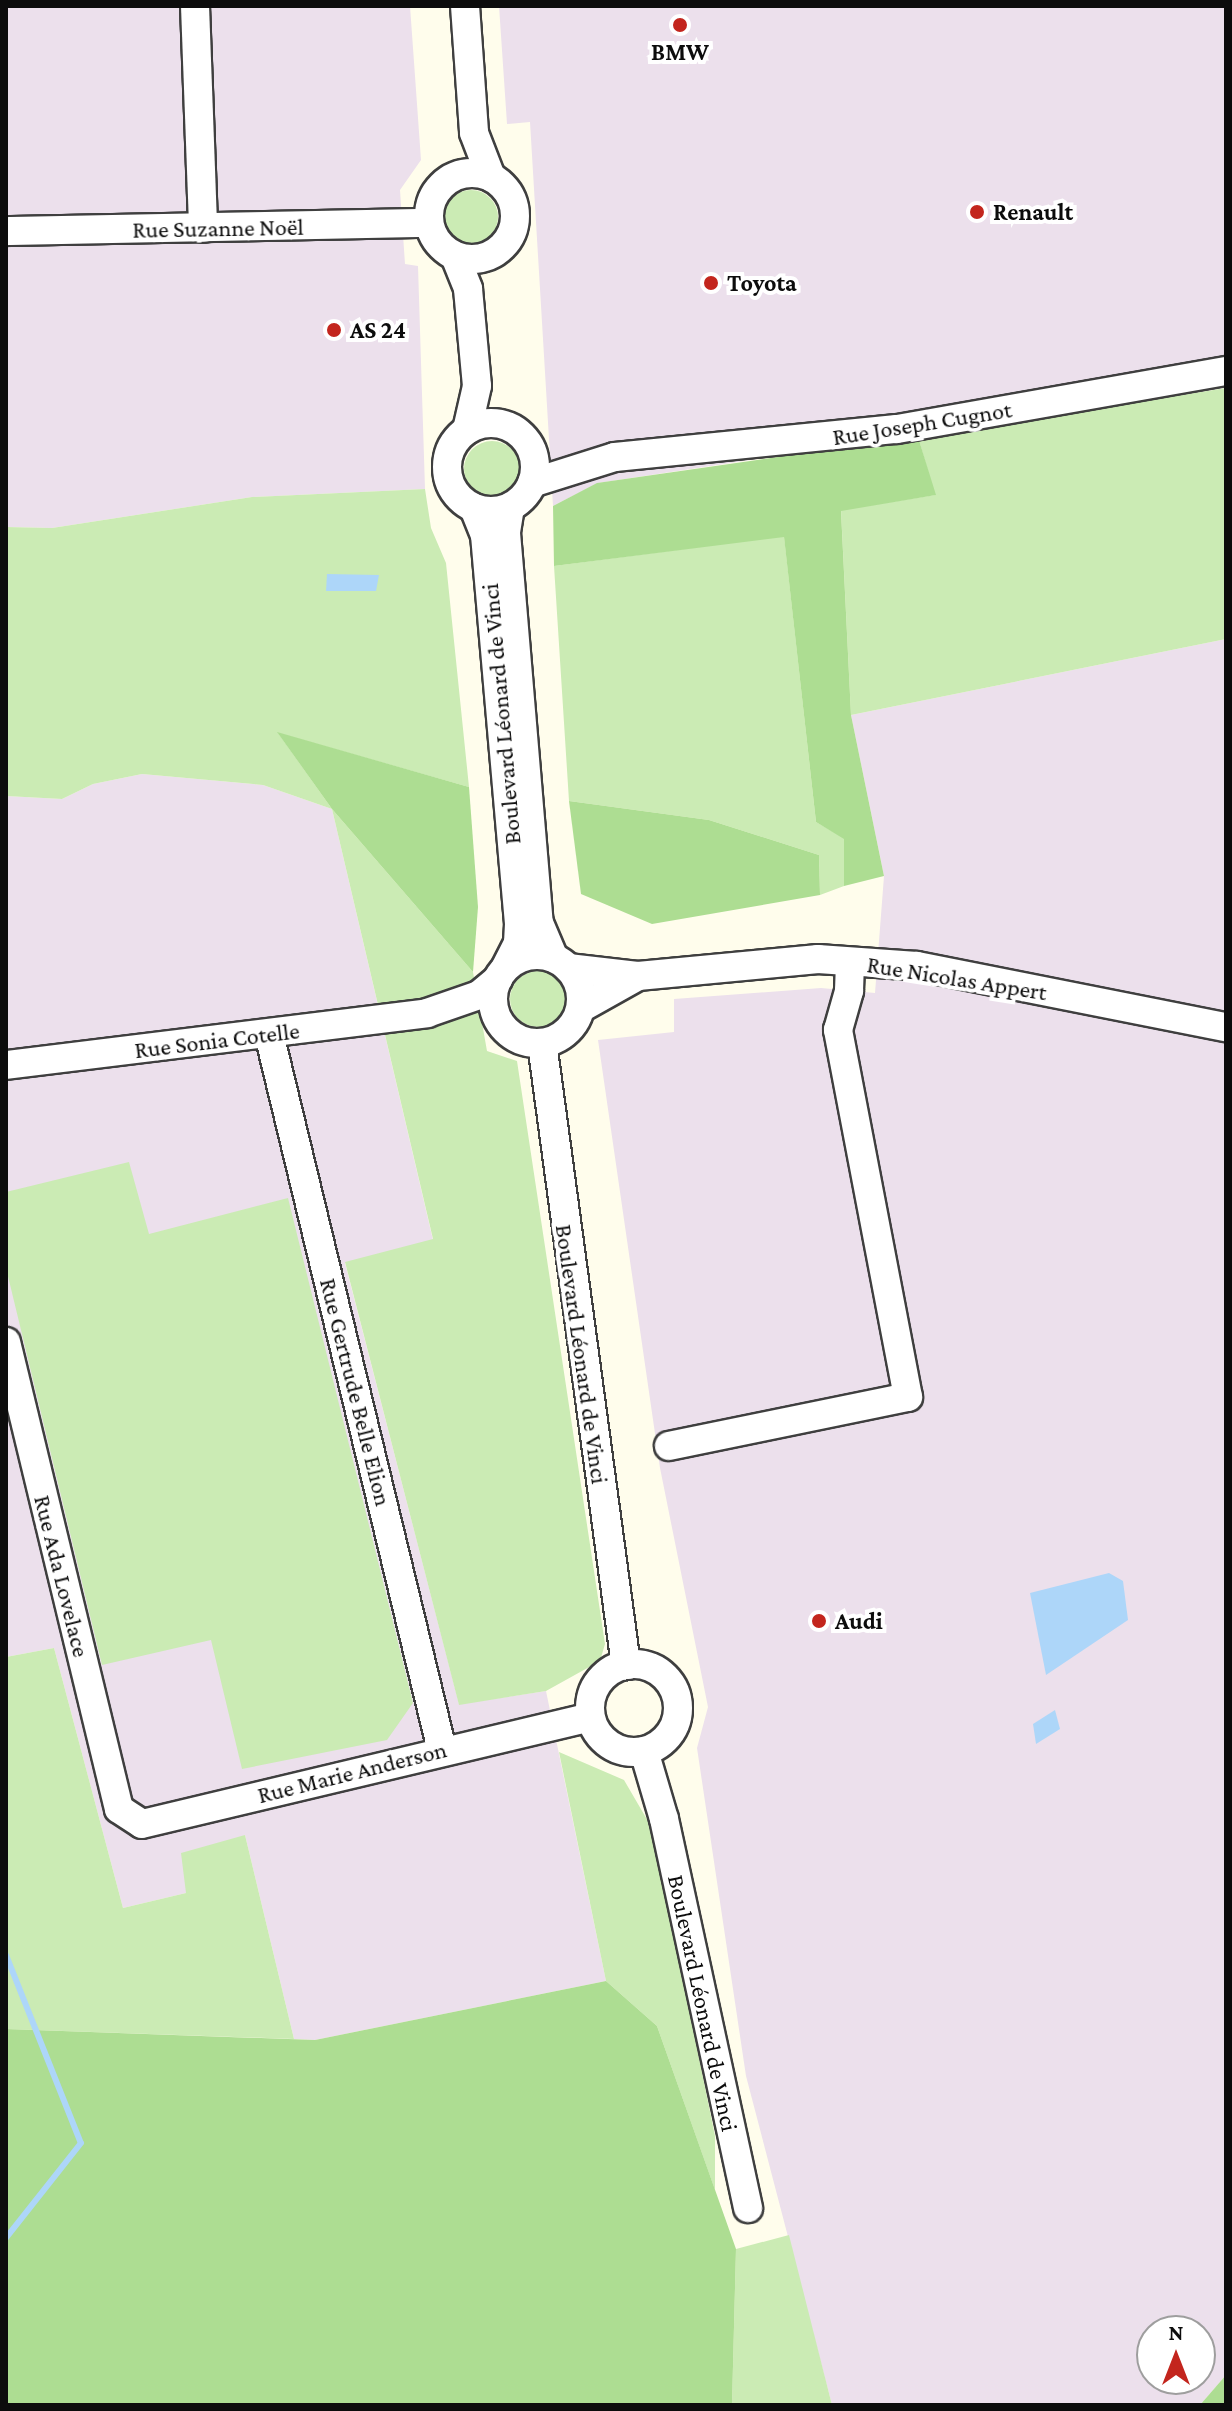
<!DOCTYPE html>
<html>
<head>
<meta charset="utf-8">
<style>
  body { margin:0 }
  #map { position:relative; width:1232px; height:2411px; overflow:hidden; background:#fffdec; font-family:"Crimson Pro",serif }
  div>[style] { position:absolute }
  .industrial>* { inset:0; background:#ece0ec }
  .green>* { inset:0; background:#cbebb4 }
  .round { border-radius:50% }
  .forest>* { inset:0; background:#addd92 }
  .water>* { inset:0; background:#add6f9 }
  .stream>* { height:6px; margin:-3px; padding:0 3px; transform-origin:3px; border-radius:3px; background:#add6f9 }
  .roads { filter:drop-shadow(2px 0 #3f3f3f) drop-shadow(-2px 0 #3f3f3f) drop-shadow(0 2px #3f3f3f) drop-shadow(0 -2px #3f3f3f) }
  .minor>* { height:28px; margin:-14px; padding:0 14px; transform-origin:14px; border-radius:14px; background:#fff }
  .minor>.ring { margin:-14px; padding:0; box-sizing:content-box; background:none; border:28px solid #fff; border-radius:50% }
  .dots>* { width:22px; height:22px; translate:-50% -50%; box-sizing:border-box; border:4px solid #fff; border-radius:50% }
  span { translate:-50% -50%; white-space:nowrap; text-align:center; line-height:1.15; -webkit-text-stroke:8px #fff; paint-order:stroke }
  .poi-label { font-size:24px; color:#0c0c0c; font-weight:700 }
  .left { translate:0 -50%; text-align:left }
  .street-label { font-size:24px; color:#0c0c0c }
  .frame { position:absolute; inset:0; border:8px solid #0c0c0c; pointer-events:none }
  .north { position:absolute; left:1136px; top:2315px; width:80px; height:80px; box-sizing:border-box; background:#fff; border:2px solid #9e9e9e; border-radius:50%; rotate:0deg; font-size:22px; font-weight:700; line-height:32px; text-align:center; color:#0c0c0c }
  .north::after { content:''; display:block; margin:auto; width:28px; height:36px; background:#c3251d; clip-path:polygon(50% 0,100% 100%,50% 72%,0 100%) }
</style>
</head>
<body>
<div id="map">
  <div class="industrial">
    <div style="clip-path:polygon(410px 6px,421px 160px,400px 190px,405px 264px,418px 266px,425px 489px,252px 497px,52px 528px,6px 527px,6px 8px)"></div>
    <div style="clip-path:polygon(499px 6px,1226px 6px,1226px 388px,598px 483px,553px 506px,530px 122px,507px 124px)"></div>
    <div style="clip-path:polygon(evenodd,1226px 639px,1226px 2375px,1200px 2405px,832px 2405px,746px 2076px,697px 1748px,708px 1707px,660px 1468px,598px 1040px,674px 1032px,674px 999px,821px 988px,875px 993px,884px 876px,851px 715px,1226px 639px,1152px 2331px,1200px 2331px,1200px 2379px,1152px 2379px,1152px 2331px)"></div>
    <div style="clip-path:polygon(142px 774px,263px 785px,332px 809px,433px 1240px,345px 1263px,459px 1704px,546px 1691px,606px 1981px,315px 2040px,294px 2039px,245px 1835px,186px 1893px,123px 1908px,54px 1648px,6px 1657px,6px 796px,62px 799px,93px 784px)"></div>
  </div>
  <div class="green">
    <div class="round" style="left:444px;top:190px;width:54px;height:54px"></div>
    <div style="clip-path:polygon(1226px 388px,1226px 639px,851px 715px,841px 510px,935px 495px,918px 437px)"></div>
    <div class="round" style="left:464px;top:441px;width:56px;height:56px"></div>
    <div style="clip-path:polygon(425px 489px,431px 528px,446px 563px,469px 787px,278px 733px,332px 809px,473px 972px,487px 1051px,517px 1061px,605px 1644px,600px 1661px,546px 1691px,459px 1705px,345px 1262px,433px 1239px,332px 809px,263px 785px,142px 774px,93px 784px,62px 799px,6px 796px,6px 527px,52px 528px,252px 497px)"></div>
    <div style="clip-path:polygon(784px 536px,816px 822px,844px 838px,844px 886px,820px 895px,819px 855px,709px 820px,569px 801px,554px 566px)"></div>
    <div class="round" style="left:510px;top:971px;width:56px;height:56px"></div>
    <div style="clip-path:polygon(129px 1162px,149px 1234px,288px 1198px,413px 1703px,387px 1740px,242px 1769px,211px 1640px,102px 1665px,6px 1268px,6px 1192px)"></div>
    <div style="clip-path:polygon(54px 1648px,123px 1908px,186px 1893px,181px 1853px,245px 1835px,294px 2039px,6px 2029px,6px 1657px)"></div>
    <div style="clip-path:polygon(559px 1752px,624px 1780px,652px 1828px,715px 2136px,715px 2190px,657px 2026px,606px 1981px)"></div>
    <div style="clip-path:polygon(789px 2235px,832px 2405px,732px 2405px,736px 2249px)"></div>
  </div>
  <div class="forest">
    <div style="clip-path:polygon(918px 437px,936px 495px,841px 511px,851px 715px,884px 876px,844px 886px,844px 839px,816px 822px,784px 537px,554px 566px,553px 506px,597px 483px)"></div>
    <div style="clip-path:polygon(277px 732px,469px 787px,478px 907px,473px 972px,332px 809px)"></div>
    <div style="clip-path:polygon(569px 801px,709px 820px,819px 855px,820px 895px,652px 924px,581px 894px)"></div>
    <div style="clip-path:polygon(606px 1981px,657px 2026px,736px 2249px,732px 2405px,6px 2405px,6px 2029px,315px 2040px)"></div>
    <div style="clip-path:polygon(1226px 2375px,1226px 2405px,1200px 2405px)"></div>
  </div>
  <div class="water">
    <div style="clip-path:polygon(327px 574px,379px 575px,376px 591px,326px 591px)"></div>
    <div style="clip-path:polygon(1109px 1573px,1123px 1581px,1128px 1620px,1046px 1675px,1030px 1593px)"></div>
    <div style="clip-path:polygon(1055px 1710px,1060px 1729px,1036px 1744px,1033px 1724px)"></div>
  </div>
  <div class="stream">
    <div style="left:6px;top:1955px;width:202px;rotate:68.3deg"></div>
    <div style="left:81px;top:2143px;width:121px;rotate:128.3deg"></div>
  </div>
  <div class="roads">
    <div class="minor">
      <div style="left:195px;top:6px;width:222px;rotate:87.9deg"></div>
      <div style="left:465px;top:6px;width:127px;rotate:85.9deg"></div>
      <div style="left:474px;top:133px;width:47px;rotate:68.9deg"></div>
      <div class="ring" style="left:429px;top:173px;width:58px;height:58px"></div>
      <div style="left:6px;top:231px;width:423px;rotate:-1.1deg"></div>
      <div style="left:455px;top:256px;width:35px;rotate:68deg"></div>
      <div style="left:468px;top:289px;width:97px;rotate:84.7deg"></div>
      <div style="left:477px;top:386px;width:45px;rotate:102.8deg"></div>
      <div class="ring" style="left:447px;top:423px;width:60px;height:60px"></div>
      <div style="left:532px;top:483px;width:87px;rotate:-17.4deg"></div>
      <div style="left:615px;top:457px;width:283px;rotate:-5.7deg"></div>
      <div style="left:897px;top:429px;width:334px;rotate:-10deg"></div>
      <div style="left:510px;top:507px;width:26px;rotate:99deg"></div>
      <div style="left:506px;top:533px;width:391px;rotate:85.2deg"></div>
      <div style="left:539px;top:923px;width:38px;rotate:67deg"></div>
      <div style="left:474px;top:508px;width:29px;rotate:68deg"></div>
      <div style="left:485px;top:535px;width:390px;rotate:85deg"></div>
      <div style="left:519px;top:924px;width:19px;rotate:93deg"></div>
      <div style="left:518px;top:943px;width:27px;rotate:117deg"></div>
      <div class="ring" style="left:493px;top:955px;width:60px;height:60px"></div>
      <div style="left:568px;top:968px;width:70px;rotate:6.5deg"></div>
      <div style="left:638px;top:976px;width:65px;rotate:150.7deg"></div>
      <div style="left:638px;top:976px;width:181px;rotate:-5.4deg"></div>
      <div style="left:818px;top:959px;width:99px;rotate:4deg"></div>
      <div style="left:917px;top:966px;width:315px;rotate:11.2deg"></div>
      <div style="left:269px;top:1034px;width:737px;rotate:76.42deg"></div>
      <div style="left:542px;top:1043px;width:628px;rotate:82.31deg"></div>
      <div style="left:6px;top:1065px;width:424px;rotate:-7deg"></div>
      <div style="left:427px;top:1013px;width:55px;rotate:-19.1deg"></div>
      <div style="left:479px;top:995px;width:25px;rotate:-40deg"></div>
      <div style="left:6px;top:1342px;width:480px;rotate:76.4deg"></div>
      <div style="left:119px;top:1809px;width:27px;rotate:33deg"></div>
      <div style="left:142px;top:1824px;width:461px;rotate:-13.4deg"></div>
      <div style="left:669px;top:1446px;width:244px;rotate:-11.6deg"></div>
      <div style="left:908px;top:1397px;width:374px;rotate:-100.8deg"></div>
      <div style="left:838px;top:1030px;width:41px;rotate:-74.2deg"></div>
      <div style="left:849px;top:991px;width:29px;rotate:-88deg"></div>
      <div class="ring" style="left:590px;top:1664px;width:60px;height:60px"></div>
      <div style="left:644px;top:1751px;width:71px;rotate:73.6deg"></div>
      <div style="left:664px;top:1819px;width:398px;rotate:77.8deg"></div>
    </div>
  </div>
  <div class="dots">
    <div style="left:680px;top:25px;background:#c3251d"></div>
    <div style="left:977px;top:212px;background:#c3251d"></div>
    <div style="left:711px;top:283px;background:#c3251d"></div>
    <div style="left:334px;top:330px;background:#c3251d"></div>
    <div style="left:819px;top:1621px;background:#c3251d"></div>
  </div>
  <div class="poi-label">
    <span style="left:680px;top:52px">BMW</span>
    <span class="left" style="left:993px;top:212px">Renault</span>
    <span class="left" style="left:727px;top:283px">Toyota</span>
    <span class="left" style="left:350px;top:330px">AS 24</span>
    <span class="left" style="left:835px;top:1621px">Audi</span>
  </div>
  <div class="street-label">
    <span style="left:218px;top:228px;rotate:-1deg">Rue Suzanne Noël</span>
    <span style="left:922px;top:423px;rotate:-9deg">Rue Joseph Cugnot</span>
    <span style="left:501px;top:714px;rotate:-95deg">Boulevard Léonard de Vinci</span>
    <span style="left:957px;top:978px;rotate:9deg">Rue Nicolas Appert</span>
    <span style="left:217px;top:1040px;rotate:-7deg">Rue Sonia Cotelle</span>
    <span style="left:582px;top:1354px;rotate:82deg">Boulevard Léonard de Vinci</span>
    <span style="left:356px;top:1392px;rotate:76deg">Rue Gertrude Belle Elion</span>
    <span style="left:62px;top:1576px;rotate:76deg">Rue Ada Lovelace</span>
    <span style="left:352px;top:1772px;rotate:-14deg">Rue Marie Anderson</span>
    <span style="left:703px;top:2003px;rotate:78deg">Boulevard Léonard de Vinci</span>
  </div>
  <div class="frame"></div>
  <div class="north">N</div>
</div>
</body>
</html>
